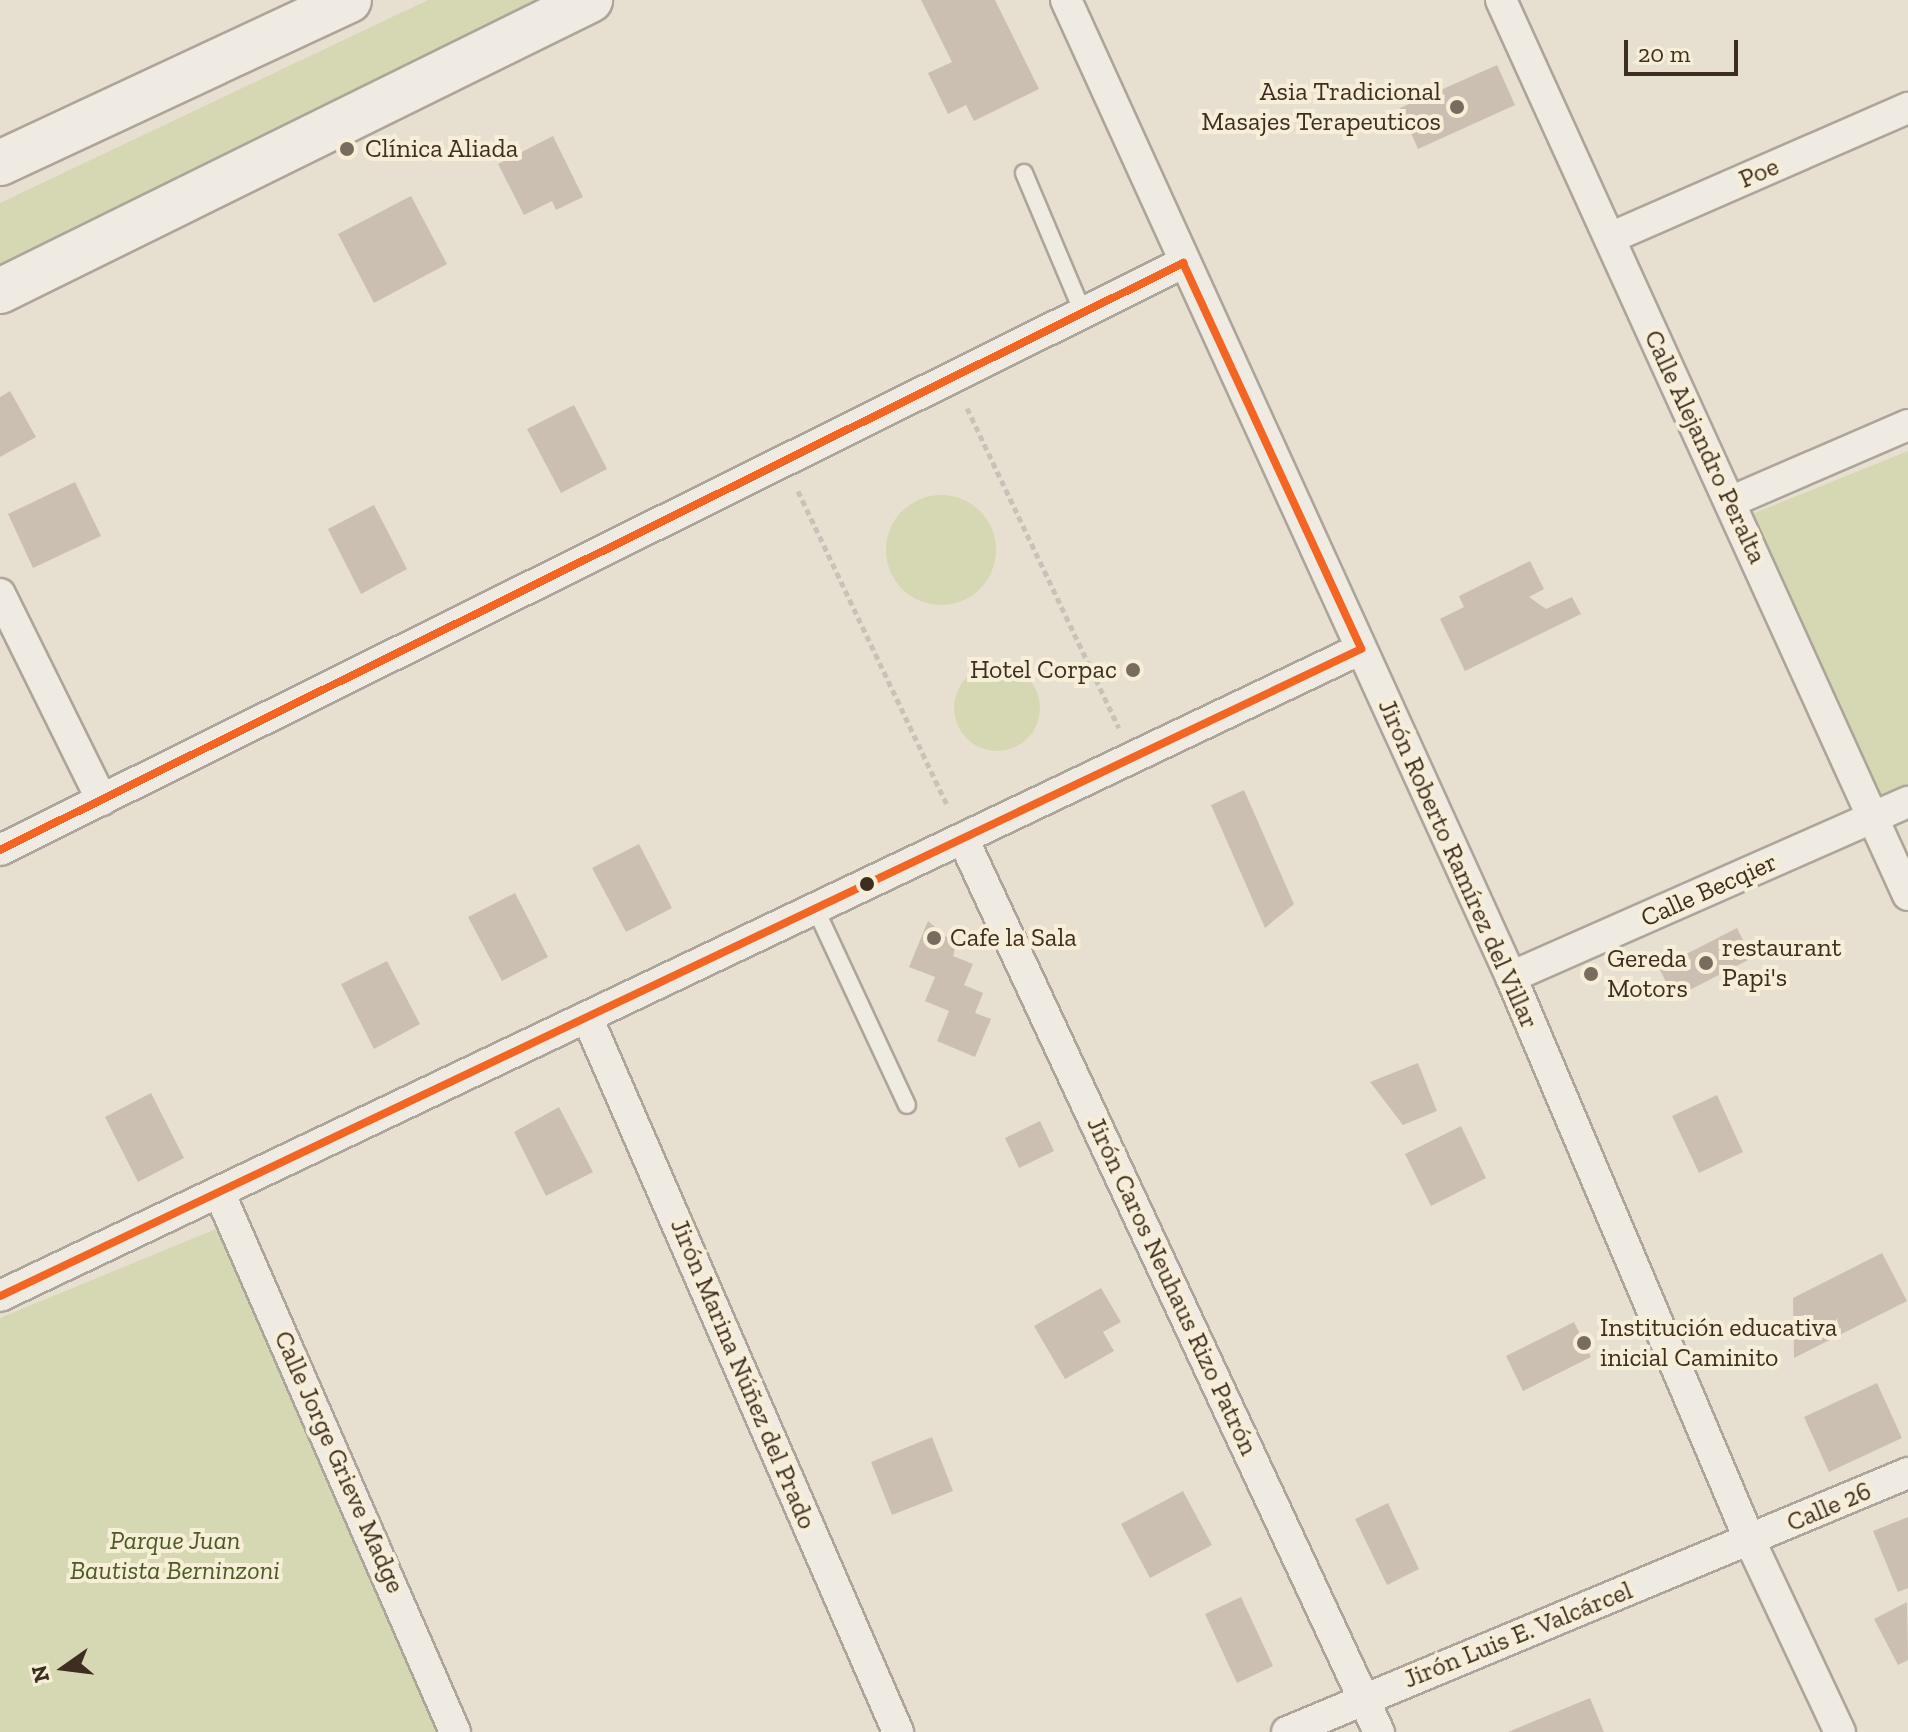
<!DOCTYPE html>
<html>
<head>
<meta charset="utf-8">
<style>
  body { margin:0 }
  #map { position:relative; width:1908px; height:1732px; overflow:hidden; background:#e7e0d1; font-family:"Zilla Slab",serif }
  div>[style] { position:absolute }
  .green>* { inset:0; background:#d6d7b3 }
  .round { border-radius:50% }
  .building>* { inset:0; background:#cbbfb2 }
  .path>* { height:5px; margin-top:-2.5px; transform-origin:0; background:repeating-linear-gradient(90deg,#c8c2b9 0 6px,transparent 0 10px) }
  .roads { filter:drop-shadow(2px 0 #ada599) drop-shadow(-2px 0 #ada599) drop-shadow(0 2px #ada599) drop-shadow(0 -2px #ada599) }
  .lane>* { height:16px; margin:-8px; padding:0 8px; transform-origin:8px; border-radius:8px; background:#efebe3 }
  .street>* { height:30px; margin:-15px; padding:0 15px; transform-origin:15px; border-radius:15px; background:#efebe3 }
  .secondary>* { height:44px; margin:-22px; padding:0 22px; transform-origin:22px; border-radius:22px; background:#efebe3 }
  .bus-1>* { height:8px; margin:-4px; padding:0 4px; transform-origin:4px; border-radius:4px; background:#f26522 }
  .dots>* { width:22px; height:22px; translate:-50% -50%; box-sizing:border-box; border:4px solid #f7eed8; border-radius:50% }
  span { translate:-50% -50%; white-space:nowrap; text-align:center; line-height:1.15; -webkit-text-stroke:8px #f7eed8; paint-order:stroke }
  .poi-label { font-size:26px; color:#3d2e20 }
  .right { translate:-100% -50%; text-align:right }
  .left { translate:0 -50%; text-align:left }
  .street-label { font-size:26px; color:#3d2e20 }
  .park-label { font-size:26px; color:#4d5a26; font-style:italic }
  .north { position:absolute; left:24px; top:1628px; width:80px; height:80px; -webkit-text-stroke:6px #f7eed8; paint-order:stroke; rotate:256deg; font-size:22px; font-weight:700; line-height:32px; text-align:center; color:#3d2e20 }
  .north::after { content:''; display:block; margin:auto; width:28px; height:36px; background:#3d2e20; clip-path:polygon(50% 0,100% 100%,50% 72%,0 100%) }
  .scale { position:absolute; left:1624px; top:40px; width:114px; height:36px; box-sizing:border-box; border:4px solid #3d2e20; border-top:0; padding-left:10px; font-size:24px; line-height:28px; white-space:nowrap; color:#3d2e20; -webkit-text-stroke:6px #f7eed8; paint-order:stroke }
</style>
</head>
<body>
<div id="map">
  <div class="green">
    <div style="clip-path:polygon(428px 0,552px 0,0 269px,0 203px)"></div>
    <div style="clip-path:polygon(1908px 451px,1908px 784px,1880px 797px,1752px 514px)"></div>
    <div class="round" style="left:886px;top:495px;width:110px;height:110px"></div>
    <div class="round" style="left:954px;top:665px;width:86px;height:86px"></div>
    <div style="clip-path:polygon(223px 1226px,442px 1732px,0 1732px,0 1318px)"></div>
  </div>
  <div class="building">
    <div style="clip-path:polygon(921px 0,995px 0,1039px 89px,974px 121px,966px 105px,948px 114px,928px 73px,952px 62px)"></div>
    <div style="clip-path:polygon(1497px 65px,1515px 105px,1418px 149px,1400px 108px)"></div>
    <div style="clip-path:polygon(553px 136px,583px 197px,556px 210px,552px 201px,524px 215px,498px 164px)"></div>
    <div style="clip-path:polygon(411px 196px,447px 264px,374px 303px,338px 234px)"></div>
    <div style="clip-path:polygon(10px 391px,36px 437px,0 457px,0 397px)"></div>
    <div style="clip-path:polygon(574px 405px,607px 469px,561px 493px,527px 429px)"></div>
    <div style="clip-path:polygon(75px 482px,101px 536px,33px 568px,8px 514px)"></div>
    <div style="clip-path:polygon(374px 505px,407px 569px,361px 594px,328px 529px)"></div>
    <div style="clip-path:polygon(1530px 561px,1544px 589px,1529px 597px,1546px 609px,1572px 597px,1581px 614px,1465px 671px,1440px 619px,1464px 607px,1459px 596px)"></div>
    <div style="clip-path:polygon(1244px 790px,1294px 904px,1265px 928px,1211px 805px)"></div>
    <div style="clip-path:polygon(639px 844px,672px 908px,626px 932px,592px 868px)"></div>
    <div style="clip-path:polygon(515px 893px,548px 957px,502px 981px,468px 917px)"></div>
    <div style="clip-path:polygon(928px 921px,956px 945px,953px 956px,973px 964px,964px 985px,983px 993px,975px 1013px,991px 1019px,975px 1057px,937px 1041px,949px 1011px,925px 1001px,935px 977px,909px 967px)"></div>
    <div style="clip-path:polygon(1737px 928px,1752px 958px,1674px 998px,1659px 968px)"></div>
    <div style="clip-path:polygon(387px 961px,420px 1024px,374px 1049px,341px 984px)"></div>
    <div style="clip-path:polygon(1418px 1063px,1437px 1111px,1403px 1125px,1370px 1082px)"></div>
    <div style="clip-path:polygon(151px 1093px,184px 1158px,138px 1182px,105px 1117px)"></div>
    <div style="clip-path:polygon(1717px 1095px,1743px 1152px,1699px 1173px,1672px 1116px)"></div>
    <div style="clip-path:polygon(559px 1107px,593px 1172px,546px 1196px,514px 1132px)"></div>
    <div style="clip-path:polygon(1040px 1121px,1054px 1151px,1019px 1168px,1005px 1138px)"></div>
    <div style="clip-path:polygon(1461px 1126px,1486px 1178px,1431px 1206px,1405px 1154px)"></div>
    <div style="clip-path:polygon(1882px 1253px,1907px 1301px,1794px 1358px,1793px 1298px)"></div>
    <div style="clip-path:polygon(1101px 1288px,1121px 1322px,1103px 1332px,1114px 1351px,1065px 1379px,1034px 1326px)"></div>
    <div style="clip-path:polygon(1574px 1322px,1591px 1357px,1523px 1391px,1506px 1356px)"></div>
    <div style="clip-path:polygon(1877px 1383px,1902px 1438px,1829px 1472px,1804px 1417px)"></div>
    <div style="clip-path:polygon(932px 1437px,953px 1491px,892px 1515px,871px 1462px)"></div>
    <div style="clip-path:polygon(1183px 1491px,1212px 1545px,1150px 1578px,1121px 1524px)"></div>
    <div style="clip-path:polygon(1388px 1503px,1419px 1569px,1387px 1585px,1355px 1519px)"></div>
    <div style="clip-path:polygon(1908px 1517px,1908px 1588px,1898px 1592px,1873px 1531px)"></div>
    <div style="clip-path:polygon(1241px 1597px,1273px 1666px,1237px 1683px,1205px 1614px)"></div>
    <div style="clip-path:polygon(1907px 1602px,1908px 1660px,1898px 1665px,1874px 1619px)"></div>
    <div style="clip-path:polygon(1590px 1698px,1604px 1732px,1508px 1732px)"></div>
  </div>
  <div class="path">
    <div style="left:967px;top:408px;width:354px;rotate:64.6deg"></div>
    <div style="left:798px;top:491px;width:350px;rotate:64.6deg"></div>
  </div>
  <div class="roads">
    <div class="lane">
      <div style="left:1024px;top:173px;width:152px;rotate:67.1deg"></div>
      <div style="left:816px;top:910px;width:215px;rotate:65deg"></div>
    </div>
    <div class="street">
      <div style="left:1066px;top:0;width:1074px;rotate:65.51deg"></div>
      <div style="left:1511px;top:977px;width:613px;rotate:67.03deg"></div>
      <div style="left:1750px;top:1541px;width:211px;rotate:64.8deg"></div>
      <div style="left:1501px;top:0;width:983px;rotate:65.55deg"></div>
      <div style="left:1610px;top:238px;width:325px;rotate:-23.6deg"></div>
      <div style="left:1730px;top:502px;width:194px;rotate:-23.4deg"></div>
      <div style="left:0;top:594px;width:230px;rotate:63.7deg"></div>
      <div style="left:964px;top:841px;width:983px;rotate:65.03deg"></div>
      <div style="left:0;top:850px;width:1321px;rotate:-26.39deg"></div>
      <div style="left:1511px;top:977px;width:434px;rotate:-23.8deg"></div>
      <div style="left:587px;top:1017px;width:780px;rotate:66.49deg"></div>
      <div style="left:219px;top:1192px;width:589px;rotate:66.39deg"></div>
      <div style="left:0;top:1296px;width:1507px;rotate:-25.43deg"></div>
      <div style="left:1287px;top:1732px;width:673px;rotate:-22.64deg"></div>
    </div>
    <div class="secondary">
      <div style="left:0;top:163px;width:385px;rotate:-25deg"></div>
      <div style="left:0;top:291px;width:658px;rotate:-26.25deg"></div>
    </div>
  </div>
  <div class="bus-1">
    <div style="left:0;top:850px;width:1321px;rotate:-26.39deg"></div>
    <div style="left:1183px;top:263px;width:425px;rotate:65.2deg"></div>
    <div style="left:1361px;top:649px;width:1507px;rotate:154.57deg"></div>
  </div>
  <div class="dots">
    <div style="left:1457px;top:107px;background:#786c5e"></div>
    <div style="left:347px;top:149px;background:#786c5e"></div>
    <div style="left:1133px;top:670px;background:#786c5e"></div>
    <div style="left:867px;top:884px;background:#3d2e20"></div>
    <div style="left:934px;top:938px;background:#786c5e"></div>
    <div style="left:1706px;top:963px;background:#786c5e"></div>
    <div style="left:1591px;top:974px;background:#786c5e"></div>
    <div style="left:1584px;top:1343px;background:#786c5e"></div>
  </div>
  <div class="poi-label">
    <span class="right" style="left:1441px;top:107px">Asia Tradicional<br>Masajes Terapeuticos</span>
    <span class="left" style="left:365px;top:149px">Clínica Aliada</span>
    <span class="right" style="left:1117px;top:670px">Hotel Corpac</span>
    <span class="left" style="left:950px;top:938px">Cafe la Sala</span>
    <span class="left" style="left:1722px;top:963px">restaurant<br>Papi's</span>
    <span class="left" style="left:1607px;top:974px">Gereda<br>Motors</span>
    <span class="left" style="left:1600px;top:1343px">Institución educativa<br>inicial Caminito</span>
  </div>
  <div class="street-label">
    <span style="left:1759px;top:173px;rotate:-23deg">Poe</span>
    <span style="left:1705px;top:447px;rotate:65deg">Calle Alejandro Peralta</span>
    <span style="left:1458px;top:864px;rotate:66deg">Jirón Roberto Ramírez del Villar</span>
    <span style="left:1709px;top:890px;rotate:-24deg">Calle Becqier</span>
    <span style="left:1172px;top:1286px;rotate:65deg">Jirón Caros Neuhaus Rizo Patrón</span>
    <span style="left:743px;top:1374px;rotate:67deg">Jirón Marina Núñez del Prado</span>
    <span style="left:339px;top:1462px;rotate:66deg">Calle Jorge Grieve Madge</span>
    <span style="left:1829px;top:1507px;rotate:-23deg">Calle 26</span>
    <span style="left:1518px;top:1635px;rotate:-22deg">Jirón Luis E. Valcárcel</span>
  </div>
  <div class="park-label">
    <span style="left:175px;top:1556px">Parque Juan<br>Bautista Berninzoni</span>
  </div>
  <div class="north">N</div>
  <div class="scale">20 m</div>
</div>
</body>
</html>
